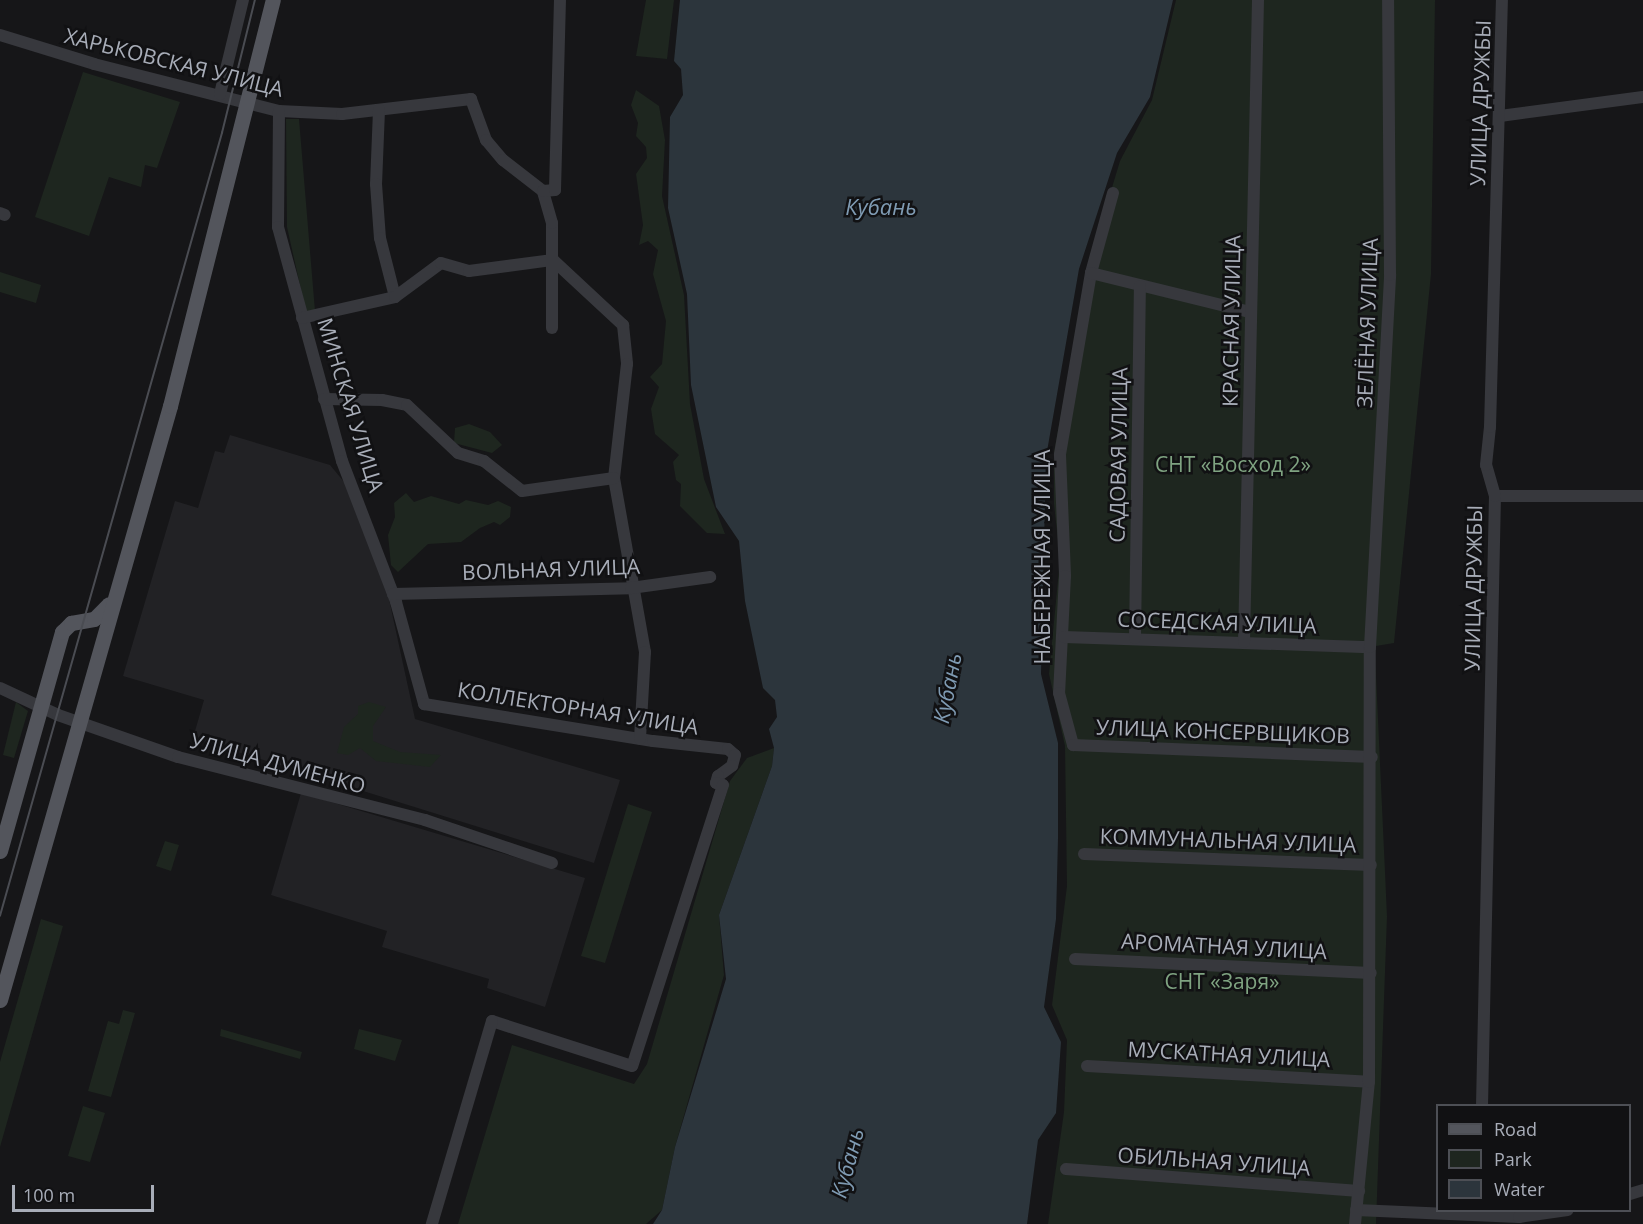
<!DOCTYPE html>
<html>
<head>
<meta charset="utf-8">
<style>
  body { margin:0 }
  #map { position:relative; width:1643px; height:1224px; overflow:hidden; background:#161618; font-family:"Open Sans",sans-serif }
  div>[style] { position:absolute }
  .built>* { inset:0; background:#222225 }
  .green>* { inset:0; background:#1e261f }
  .water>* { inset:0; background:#2c353c }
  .minor>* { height:12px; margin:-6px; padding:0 6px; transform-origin:6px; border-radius:6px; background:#37383d }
  .major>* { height:15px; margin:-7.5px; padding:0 7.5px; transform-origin:7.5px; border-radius:7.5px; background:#53555c }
  .tram>* { height:1.5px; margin:-0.75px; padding:0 0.75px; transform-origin:0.75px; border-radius:0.75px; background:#4a4c52 }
  span { translate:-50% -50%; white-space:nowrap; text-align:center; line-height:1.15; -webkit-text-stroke:5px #111113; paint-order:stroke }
  .street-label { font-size:21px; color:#a8adb8 }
  .park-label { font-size:21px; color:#7fa381 }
  .water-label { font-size:22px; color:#7f9bb3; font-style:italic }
  .legend { position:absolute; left:1436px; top:1104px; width:195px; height:108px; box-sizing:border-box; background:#111113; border:2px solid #4d4f55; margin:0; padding:8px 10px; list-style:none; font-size:18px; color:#a8adb8 }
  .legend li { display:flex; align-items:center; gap:12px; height:30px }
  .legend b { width:30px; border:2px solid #4d4f55 }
  .scale { position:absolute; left:12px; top:1185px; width:142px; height:27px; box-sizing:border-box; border:3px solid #a8adb8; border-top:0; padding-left:8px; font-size:18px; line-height:21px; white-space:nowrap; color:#a8adb8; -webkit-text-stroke:4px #111113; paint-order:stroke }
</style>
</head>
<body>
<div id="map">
  <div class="built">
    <div style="clip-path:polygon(230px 435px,330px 465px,345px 483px,387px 590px,415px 719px,620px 780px,594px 863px,193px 738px,204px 700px,123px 676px,175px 501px,198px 508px,215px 451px,224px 453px)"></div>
    <div style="clip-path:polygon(301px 793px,585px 878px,545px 1007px,487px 988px,489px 979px,382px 947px,387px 931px,271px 895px)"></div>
  </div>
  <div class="green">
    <div style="clip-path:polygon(646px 0,674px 0,667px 59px,636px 56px)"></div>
    <div style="clip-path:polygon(1176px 0,1435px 0,1431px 274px,1394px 643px,1376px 646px,1375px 654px,1387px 916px,1376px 1224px,1048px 1224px,1064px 1112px,1067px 1040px,1052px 1005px,1067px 886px,1065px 746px,1049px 674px,1060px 559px,1054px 504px,1054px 452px,1088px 267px,1120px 161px,1152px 100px)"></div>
    <div style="clip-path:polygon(83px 72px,180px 102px,157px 168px,145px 165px,141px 187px,109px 177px,89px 236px,35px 217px)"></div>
    <div style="clip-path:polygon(636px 90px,659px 106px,665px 140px,662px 196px,684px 295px,690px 404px,704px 479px,725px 534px,707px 533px,680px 506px,681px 484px,676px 480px,673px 462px,679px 455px,655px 434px,651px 409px,659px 387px,650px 377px,662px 364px,666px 321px,653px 274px,658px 250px,648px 241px,639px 245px,643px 225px,636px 174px,647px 158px,646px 147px,636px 136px,638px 123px,631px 105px)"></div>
    <div style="clip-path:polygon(286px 119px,299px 119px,315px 311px,306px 312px,287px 227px)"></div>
    <div style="clip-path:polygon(0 272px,41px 285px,36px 303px,0 292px)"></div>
    <div style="clip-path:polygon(469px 424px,490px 432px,502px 445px,492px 453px,454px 443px,455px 428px)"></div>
    <div style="clip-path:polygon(406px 493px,414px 502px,431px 496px,459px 504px,466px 500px,488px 505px,498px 501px,511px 507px,510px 517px,500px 525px,494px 522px,480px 528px,461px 542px,428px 544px,398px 572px,391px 565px,388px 535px,395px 517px,394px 503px)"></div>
    <div style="clip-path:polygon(16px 702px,28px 711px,14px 758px,3px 755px)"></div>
    <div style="clip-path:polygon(369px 702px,386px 707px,373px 726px,373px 741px,400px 752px,441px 755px,430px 767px,376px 761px,360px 748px,348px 755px,337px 753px,344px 727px,358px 714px,358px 706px)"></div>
    <div style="clip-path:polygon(774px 748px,772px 766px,719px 915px,724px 975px,675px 1147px,662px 1210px,646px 1224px,458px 1224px,512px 1045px,634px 1084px,647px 1064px,730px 781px,747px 758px)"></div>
    <div style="clip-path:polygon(628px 804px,652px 812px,605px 963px,581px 956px)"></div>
    <div style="clip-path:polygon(165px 841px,179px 845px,171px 871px,156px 866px)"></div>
    <div style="clip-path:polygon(41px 919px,63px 926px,0 1147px,0 1062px)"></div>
    <div style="clip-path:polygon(123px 1010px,135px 1013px,111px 1097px,88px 1091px,108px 1021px,119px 1024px)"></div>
    <div style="clip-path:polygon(221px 1029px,302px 1052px,300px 1059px,220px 1036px)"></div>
    <div style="clip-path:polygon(359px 1029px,402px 1040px,395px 1061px,354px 1049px)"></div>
    <div style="clip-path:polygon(83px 1106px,105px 1113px,90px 1162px,68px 1156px)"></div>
  </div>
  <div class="water">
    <div style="clip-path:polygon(680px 0,1173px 0,1150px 97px,1117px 153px,1079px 269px,1046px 457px,1041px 674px,1058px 743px,1058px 838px,1056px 919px,1044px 1007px,1061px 1042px,1056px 1113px,1038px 1140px,1027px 1224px,653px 1224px,662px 1210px,675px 1147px,726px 979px,719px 915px,772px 766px,774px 748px,769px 729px,777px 717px,775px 700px,763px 688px,745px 601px,739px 541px,716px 507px,691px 385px,687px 294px,668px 208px,670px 117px,683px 95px,681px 69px,674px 61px)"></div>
  </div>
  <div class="minor">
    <div style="left:0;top:35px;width:98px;rotate:17.1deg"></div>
    <div style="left:94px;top:64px;width:191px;rotate:14.3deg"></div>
    <div style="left:279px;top:111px;width:63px;rotate:2.7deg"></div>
    <div style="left:342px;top:114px;width:130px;rotate:-6.6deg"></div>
    <div style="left:471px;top:99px;width:44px;rotate:69.9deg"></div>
    <div style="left:486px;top:140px;width:26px;rotate:50deg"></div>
    <div style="left:503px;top:160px;width:51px;rotate:37.8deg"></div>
    <div style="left:220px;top:94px;width:97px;rotate:-76.3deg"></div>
    <div style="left:379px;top:110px;width:74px;rotate:92.3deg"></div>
    <div style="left:376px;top:184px;width:54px;rotate:85.8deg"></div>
    <div style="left:380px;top:238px;width:61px;rotate:75.7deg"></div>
    <div style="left:279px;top:111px;width:116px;rotate:90.5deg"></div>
    <div style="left:278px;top:227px;width:243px;rotate:74.7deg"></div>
    <div style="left:342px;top:461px;width:151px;rotate:69deg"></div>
    <div style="left:396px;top:602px;width:106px;rotate:74.6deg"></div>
    <div style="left:424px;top:704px;width:232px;rotate:9.2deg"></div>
    <div style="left:653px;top:741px;width:75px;rotate:6.1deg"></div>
    <div style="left:728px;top:749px;width:9px;rotate:41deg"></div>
    <div style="left:735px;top:755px;width:11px;rotate:105deg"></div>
    <div style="left:732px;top:766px;width:17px;rotate:144deg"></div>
    <div style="left:718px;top:776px;width:7px;rotate:106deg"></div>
    <div style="left:716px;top:783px;width:7px;rotate:16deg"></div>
    <div style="left:723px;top:785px;width:295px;rotate:107.9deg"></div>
    <div style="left:632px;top:1066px;width:147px;rotate:-162.2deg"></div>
    <div style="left:492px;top:1021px;width:212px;rotate:106.5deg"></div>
    <div style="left:1500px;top:116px;width:144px;rotate:-7.6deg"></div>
    <div style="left:1113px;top:193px;width:83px;rotate:105.4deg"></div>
    <div style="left:1091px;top:273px;width:185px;rotate:99.7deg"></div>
    <div style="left:1060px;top:455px;width:121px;rotate:87.6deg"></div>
    <div style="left:1065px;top:576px;width:117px;rotate:92.9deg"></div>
    <div style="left:1059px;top:693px;width:54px;rotate:74.9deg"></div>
    <div style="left:1073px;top:745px;width:299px;rotate:2.3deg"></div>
    <div style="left:0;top:213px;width:5px;rotate:22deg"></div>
    <div style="left:1091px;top:273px;width:164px;rotate:13.8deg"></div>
    <div style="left:302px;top:318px;width:95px;rotate:-12.7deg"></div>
    <div style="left:395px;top:297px;width:57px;rotate:-36.5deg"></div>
    <div style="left:441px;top:263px;width:29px;rotate:16deg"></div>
    <div style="left:469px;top:271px;width:85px;rotate:-7.5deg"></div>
    <div style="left:553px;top:260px;width:96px;rotate:42.9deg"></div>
    <div style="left:623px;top:325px;width:39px;rotate:84deg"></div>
    <div style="left:627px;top:364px;width:115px;rotate:96.5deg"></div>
    <div style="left:614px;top:478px;width:177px;rotate:79.9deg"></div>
    <div style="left:645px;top:652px;width:87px;rotate:93.3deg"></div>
    <div style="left:552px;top:328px;width:105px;rotate:-90deg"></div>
    <div style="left:552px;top:223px;width:33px;rotate:-106deg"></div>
    <div style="left:543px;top:191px;width:12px;rotate:-5deg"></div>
    <div style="left:555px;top:190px;width:190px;rotate:-88.5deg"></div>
    <div style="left:324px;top:399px;width:58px;rotate:1deg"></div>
    <div style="left:382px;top:400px;width:25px;rotate:11deg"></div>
    <div style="left:407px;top:405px;width:70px;rotate:43.3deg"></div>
    <div style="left:458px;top:453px;width:27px;rotate:17deg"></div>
    <div style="left:484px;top:461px;width:48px;rotate:38.3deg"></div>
    <div style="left:522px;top:491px;width:93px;rotate:-8deg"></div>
    <div style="left:1495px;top:496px;width:148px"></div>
    <div style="left:393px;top:594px;width:238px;rotate:-1.4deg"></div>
    <div style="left:631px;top:588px;width:80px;rotate:-7.9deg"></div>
    <div style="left:1064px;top:637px;width:306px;rotate:1.9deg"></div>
    <div style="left:1135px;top:638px;width:352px;rotate:-89.2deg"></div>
    <div style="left:1244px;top:642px;width:642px;rotate:-88.75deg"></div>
    <div style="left:0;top:688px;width:64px;rotate:25deg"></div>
    <div style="left:58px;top:715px;width:127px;rotate:19.3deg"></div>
    <div style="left:178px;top:757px;width:255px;rotate:14.3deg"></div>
    <div style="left:425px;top:820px;width:134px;rotate:18.7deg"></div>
    <div style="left:1084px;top:854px;width:287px;rotate:2.2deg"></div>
    <div style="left:1075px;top:959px;width:296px;rotate:2.7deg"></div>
    <div style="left:1087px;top:1066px;width:282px;rotate:3.2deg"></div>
    <div style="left:1482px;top:1106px;width:610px;rotate:-88.78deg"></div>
    <div style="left:1495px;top:496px;width:32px;rotate:-106deg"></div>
    <div style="left:1486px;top:465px;width:38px;rotate:-84deg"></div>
    <div style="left:1490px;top:427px;width:427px;rotate:-88.4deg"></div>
    <div style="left:1066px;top:1169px;width:294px;rotate:4.3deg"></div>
    <div style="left:1630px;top:1194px;width:14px;rotate:-17deg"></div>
    <div style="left:1356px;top:1210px;width:163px;rotate:2.5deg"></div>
    <div style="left:1519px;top:1217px;width:49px;rotate:-8.1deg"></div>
    <div style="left:1355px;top:1224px;width:143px;rotate:-84.4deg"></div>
    <div style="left:1369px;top:1082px;width:435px;rotate:-89.9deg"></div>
    <div style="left:1370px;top:647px;width:373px;rotate:-86.9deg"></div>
    <div style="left:1390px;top:275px;width:275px;rotate:-90.4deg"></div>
  </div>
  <div class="major">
    <div style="left:0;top:851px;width:228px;rotate:-74.2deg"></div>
    <div style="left:62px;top:632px;width:13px;rotate:-45deg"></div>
    <div style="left:71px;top:623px;width:23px;rotate:-10deg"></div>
    <div style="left:94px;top:619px;width:21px;rotate:-45deg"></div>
    <div style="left:0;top:1000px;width:618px;rotate:-74.03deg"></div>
    <div style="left:170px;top:406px;width:419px;rotate:-75.8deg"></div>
  </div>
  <div class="tram">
    <div style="left:0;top:916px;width:814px;rotate:-74.17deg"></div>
    <div style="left:222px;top:133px;width:137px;rotate:-76.1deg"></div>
  </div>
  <div class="street-label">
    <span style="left:174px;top:62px;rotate:14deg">ХАРЬКОВСКАЯ УЛИЦА</span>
    <span style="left:1480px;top:103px;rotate:-88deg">УЛИЦА ДРУЖБЫ</span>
    <span style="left:1231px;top:321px;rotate:-89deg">КРАСНАЯ УЛИЦА</span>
    <span style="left:1367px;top:323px;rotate:-88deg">ЗЕЛЁНАЯ УЛИЦА</span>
    <span style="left:351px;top:405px;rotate:73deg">МИНСКАЯ УЛИЦА</span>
    <span style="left:1118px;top:455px;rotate:-89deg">САДОВАЯ УЛИЦА</span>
    <span style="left:1042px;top:557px;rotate:-90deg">НАБЕРЕЖНАЯ УЛИЦА</span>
    <span style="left:551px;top:569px;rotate:-2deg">ВОЛЬНАЯ УЛИЦА</span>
    <span style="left:1473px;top:588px;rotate:-89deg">УЛИЦА ДРУЖБЫ</span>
    <span style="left:1217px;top:622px;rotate:2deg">СОСЕДСКАЯ УЛИЦА</span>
    <span style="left:578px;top:708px;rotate:9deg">КОЛЛЕКТОРНАЯ УЛИЦА</span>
    <span style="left:1223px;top:731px;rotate:2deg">УЛИЦА КОНСЕРВЩИКОВ</span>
    <span style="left:278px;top:763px;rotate:15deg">УЛИЦА ДУМЕНКО</span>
    <span style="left:1228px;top:840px;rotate:2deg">КОММУНАЛЬНАЯ УЛИЦА</span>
    <span style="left:1224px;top:946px;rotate:3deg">АРОМАТНАЯ УЛИЦА</span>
    <span style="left:1229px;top:1054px;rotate:3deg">МУСКАТНАЯ УЛИЦА</span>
    <span style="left:1214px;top:1161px;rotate:4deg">ОБИЛЬНАЯ УЛИЦА</span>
  </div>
  <div class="park-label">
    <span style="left:1233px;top:464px">СНТ «Восход 2»</span>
    <span style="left:1222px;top:981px">СНТ «Заря»</span>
  </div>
  <div class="water-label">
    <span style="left:881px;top:207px">Кубань</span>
    <span style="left:947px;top:688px;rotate:-79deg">Кубань</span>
    <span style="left:847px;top:1163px;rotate:-75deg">Кубань</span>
  </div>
  <ul class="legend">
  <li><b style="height:8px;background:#53555c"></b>Road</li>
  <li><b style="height:16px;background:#1e261f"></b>Park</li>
  <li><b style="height:16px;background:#2c353c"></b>Water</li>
  </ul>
  <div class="scale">100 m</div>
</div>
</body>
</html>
